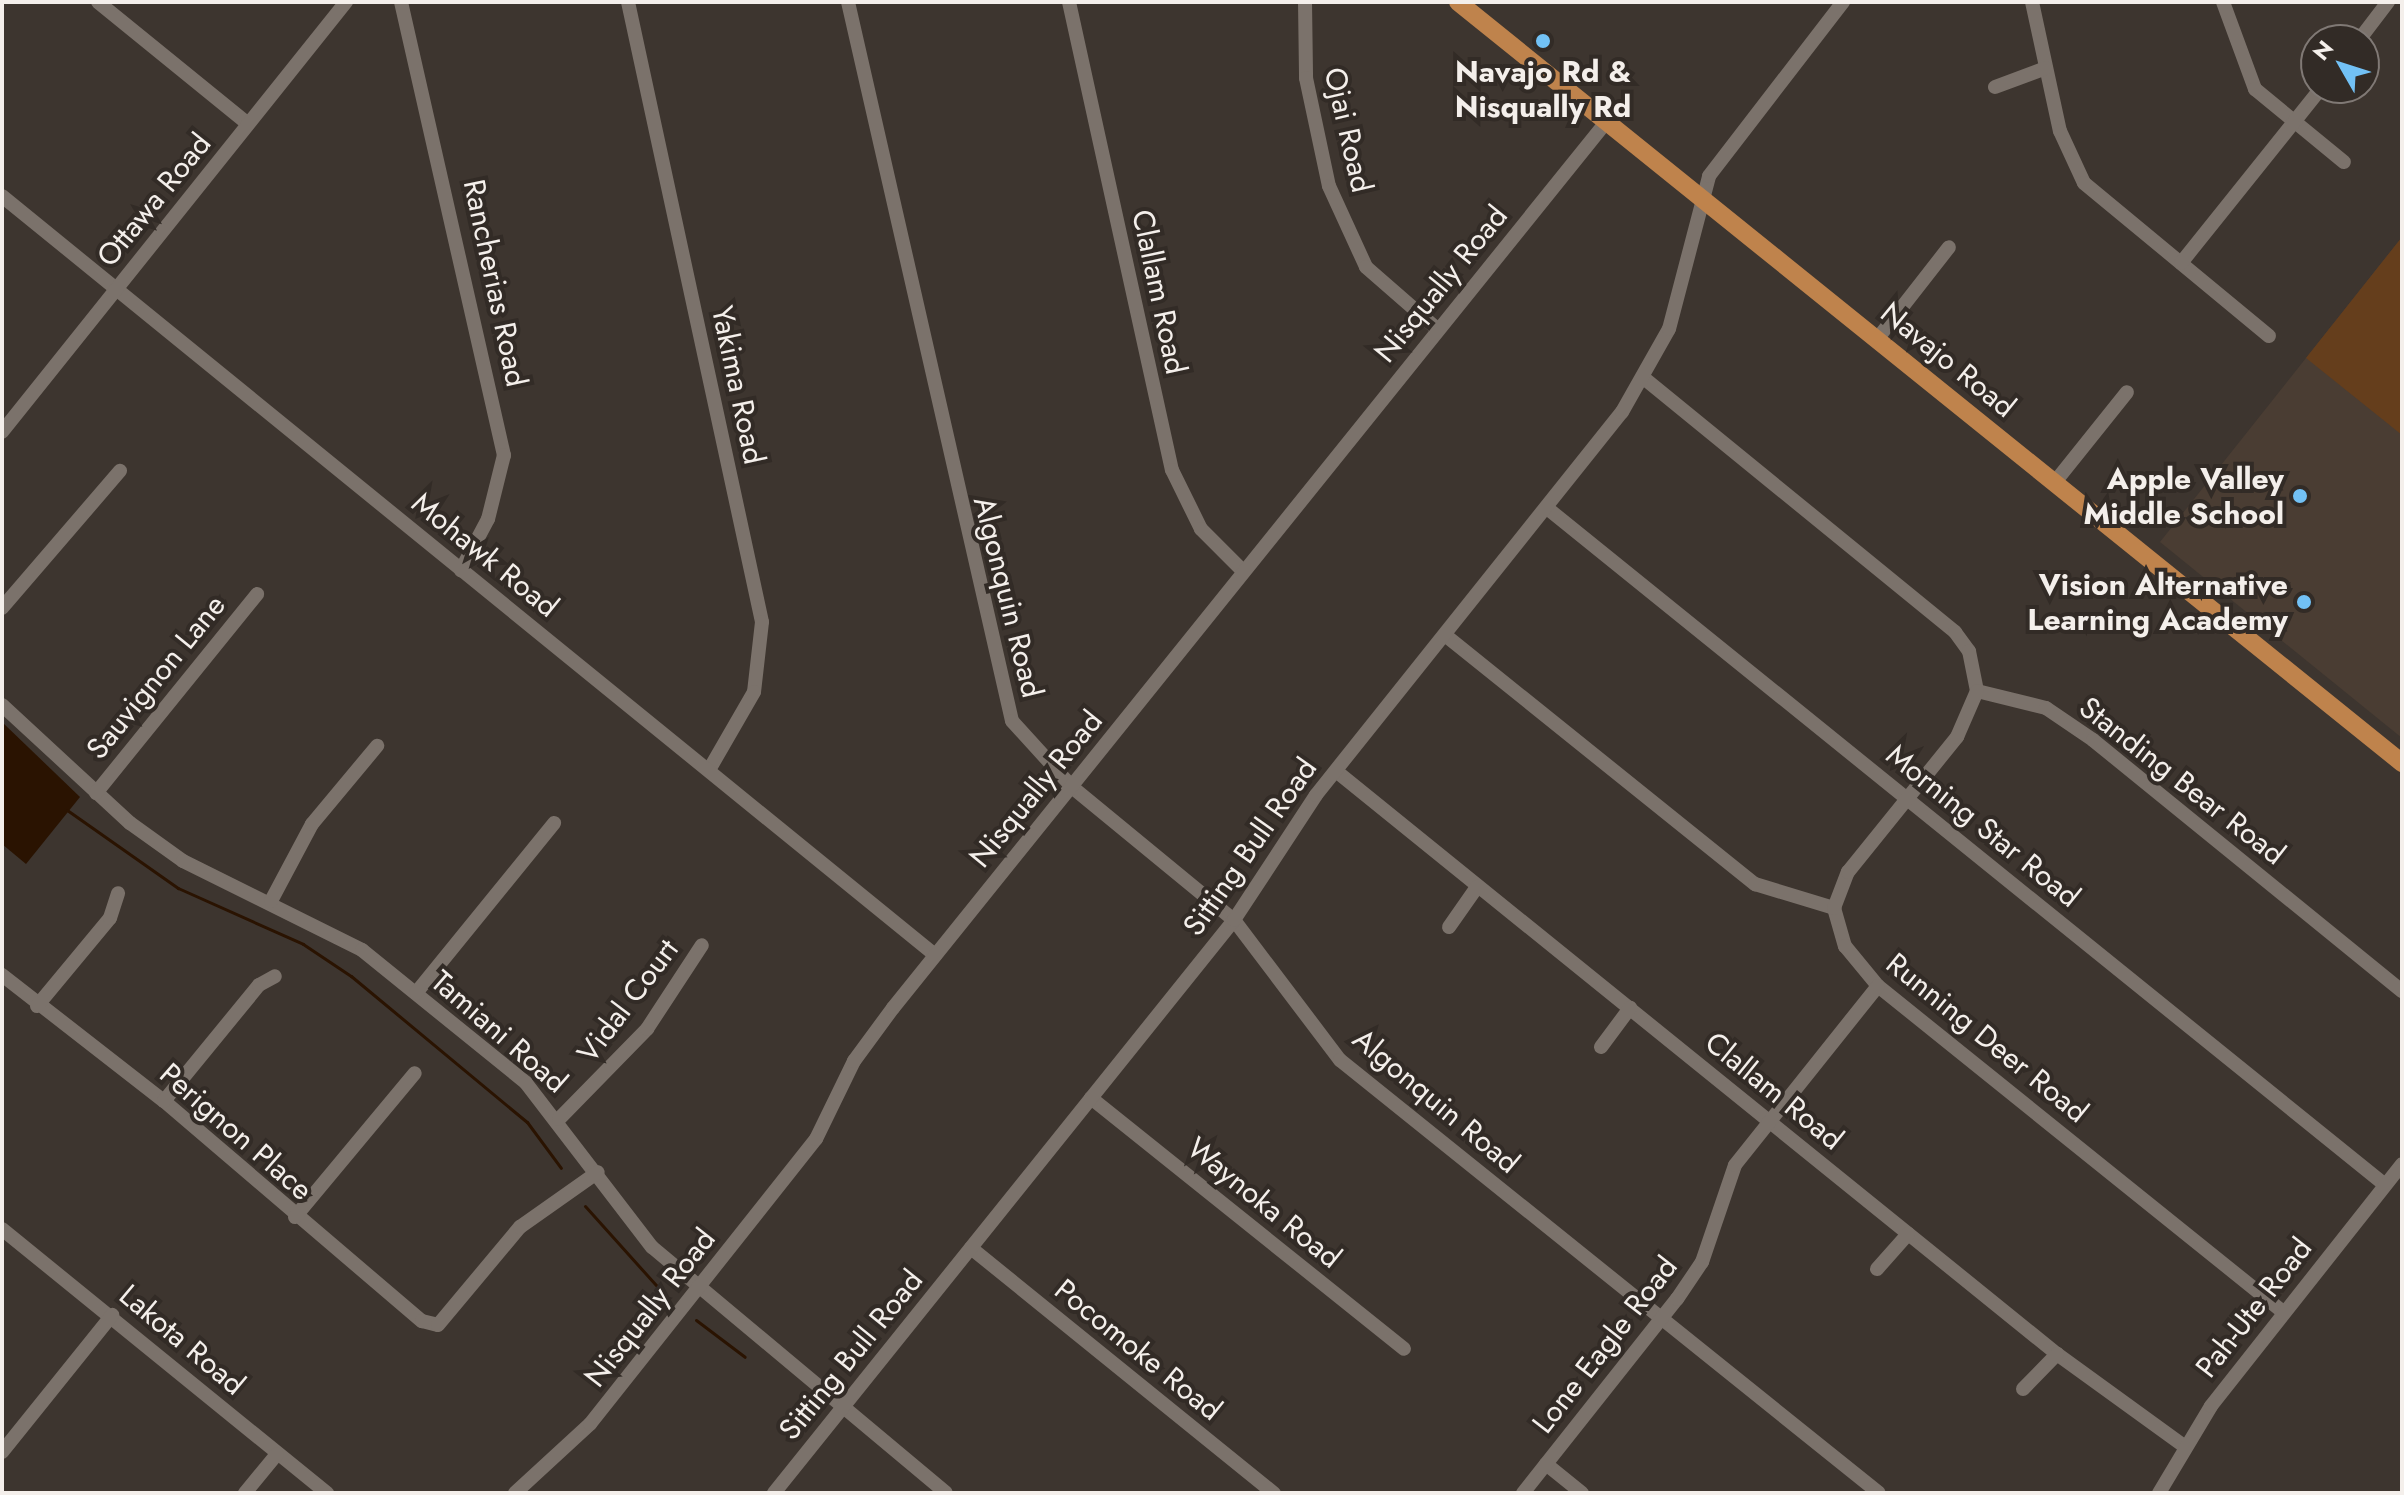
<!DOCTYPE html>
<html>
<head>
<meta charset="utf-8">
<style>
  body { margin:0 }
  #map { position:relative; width:2404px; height:1495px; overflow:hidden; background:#3d352f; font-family:Jost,sans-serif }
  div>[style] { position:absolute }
  .built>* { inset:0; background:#4a3d33 }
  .green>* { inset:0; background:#653e1c }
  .water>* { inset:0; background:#2a1301 }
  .stream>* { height:3px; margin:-1.5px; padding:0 1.5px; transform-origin:1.5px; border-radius:1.5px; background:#2a1301 }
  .minor>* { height:14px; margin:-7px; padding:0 7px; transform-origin:7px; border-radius:7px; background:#7b726b }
  .major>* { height:18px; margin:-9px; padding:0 9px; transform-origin:9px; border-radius:9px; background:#bf834c }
  .dots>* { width:22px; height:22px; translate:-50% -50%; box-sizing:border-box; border:4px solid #322b26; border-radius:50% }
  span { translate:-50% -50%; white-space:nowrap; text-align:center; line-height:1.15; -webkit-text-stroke:8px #322b26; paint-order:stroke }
  .poi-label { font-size:30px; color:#f4efeb; font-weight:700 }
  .right { translate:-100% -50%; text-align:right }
  .street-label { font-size:30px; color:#f4efeb }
  .frame { position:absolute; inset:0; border:4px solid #f4efeb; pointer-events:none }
  .north { position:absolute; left:2300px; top:24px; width:80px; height:80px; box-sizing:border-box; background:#322b26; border:2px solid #807975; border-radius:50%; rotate:309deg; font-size:22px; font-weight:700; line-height:32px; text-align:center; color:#f4efeb }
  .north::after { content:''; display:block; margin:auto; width:28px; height:36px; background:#72c1f5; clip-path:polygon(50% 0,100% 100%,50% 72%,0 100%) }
</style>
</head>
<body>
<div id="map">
  <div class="built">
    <div style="clip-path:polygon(2402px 237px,2402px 738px,2160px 542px)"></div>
  </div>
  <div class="green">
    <div style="clip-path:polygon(2402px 237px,2402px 435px,2306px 358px)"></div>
  </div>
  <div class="water">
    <div style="clip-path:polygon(2px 722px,80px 797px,26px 864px,2px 844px)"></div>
  </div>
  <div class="stream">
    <div style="left:67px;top:810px;width:136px;rotate:35.1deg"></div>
    <div style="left:178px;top:888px;width:137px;rotate:24.1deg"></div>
    <div style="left:303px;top:944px;width:58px;rotate:33.7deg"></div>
    <div style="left:351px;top:976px;width:229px;rotate:39.7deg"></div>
    <div style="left:527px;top:1122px;width:57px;rotate:53.5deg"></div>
    <div style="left:585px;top:1206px;width:117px;rotate:48.1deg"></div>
    <div style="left:696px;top:1320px;width:61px;rotate:37.1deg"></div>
  </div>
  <div class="minor">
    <div style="left:98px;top:2px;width:193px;rotate:39.1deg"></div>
    <div style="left:401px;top:2px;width:465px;rotate:77.2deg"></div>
    <div style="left:504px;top:455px;width:66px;rotate:104deg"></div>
    <div style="left:488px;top:519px;width:58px;rotate:117.9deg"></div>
    <div style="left:628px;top:2px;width:634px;rotate:77.8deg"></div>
    <div style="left:762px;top:622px;width:70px;rotate:96.5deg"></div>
    <div style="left:754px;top:692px;width:90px;rotate:120deg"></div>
    <div style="left:848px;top:2px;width:737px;rotate:77.15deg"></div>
    <div style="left:1012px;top:721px;width:89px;rotate:47.7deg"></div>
    <div style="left:1072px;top:787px;width:210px;rotate:39.4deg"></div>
    <div style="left:1234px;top:920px;width:176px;rotate:52.9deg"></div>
    <div style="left:1340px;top:1060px;width:691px;rotate:38.78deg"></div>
    <div style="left:1069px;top:2px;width:479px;rotate:77.6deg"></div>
    <div style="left:1172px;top:470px;width:66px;rotate:63.8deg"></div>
    <div style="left:1201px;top:529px;width:59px;rotate:45deg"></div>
    <div style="left:1305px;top:2px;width:76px;rotate:89.2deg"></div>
    <div style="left:1306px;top:78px;width:110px;rotate:78deg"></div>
    <div style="left:1329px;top:186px;width:89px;rotate:65.4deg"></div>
    <div style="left:1366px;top:267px;width:94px;rotate:41.1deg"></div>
    <div style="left:2032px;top:2px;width:132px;rotate:77.8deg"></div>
    <div style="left:2060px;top:131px;width:57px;rotate:65.2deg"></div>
    <div style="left:2084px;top:183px;width:240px;rotate:39.6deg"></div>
    <div style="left:2223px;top:2px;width:93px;rotate:69.8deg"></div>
    <div style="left:2255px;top:89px;width:115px;rotate:39.4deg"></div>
    <div style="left:2359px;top:40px;width:48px;rotate:-52.7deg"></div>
    <div style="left:1995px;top:87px;width:54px;rotate:-20.4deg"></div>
    <div style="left:2px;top:196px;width:1203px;rotate:39.13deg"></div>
    <div style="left:2181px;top:263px;width:224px;rotate:-51.3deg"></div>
    <div style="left:1878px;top:338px;width:115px;rotate:-52deg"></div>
    <div style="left:1645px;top:379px;width:400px;rotate:39.2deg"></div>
    <div style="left:1955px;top:632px;width:24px;rotate:54deg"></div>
    <div style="left:1969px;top:651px;width:41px;rotate:78.7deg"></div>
    <div style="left:2px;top:432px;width:551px;rotate:-51.34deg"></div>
    <div style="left:2055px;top:482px;width:115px;rotate:-51.3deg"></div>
    <div style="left:1547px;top:508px;width:1077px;rotate:38.93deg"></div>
    <div style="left:2px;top:608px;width:181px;rotate:-49.3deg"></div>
    <div style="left:1445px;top:635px;width:398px;rotate:38.8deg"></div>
    <div style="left:1755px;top:884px;width:83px;rotate:16.9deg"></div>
    <div style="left:1977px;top:691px;width:71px;rotate:13.8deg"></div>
    <div style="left:2046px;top:708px;width:57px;rotate:34.2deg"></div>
    <div style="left:2093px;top:740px;width:398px;rotate:39.1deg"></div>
    <div style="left:2px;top:705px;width:174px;rotate:42.7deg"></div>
    <div style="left:130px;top:823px;width:65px;rotate:35.6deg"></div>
    <div style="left:183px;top:861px;width:200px;rotate:26.4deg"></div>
    <div style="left:362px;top:950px;width:211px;rotate:39deg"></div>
    <div style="left:526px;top:1083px;width:207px;rotate:52.5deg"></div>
    <div style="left:652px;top:1247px;width:383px;rotate:39.9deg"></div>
    <div style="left:1336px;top:771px;width:927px;rotate:38.96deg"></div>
    <div style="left:2057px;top:1354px;width:157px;rotate:35.9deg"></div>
    <div style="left:96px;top:793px;width:256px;rotate:-51deg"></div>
    <div style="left:271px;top:901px;width:87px;rotate:-62deg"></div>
    <div style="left:312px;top:824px;width:102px;rotate:-50.2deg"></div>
    <div style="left:1834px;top:908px;width:40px;rotate:74deg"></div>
    <div style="left:1845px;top:946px;width:52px;rotate:50.5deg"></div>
    <div style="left:1878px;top:986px;width:518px;rotate:38.82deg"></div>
    <div style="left:1834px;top:908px;width:39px;rotate:-69deg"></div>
    <div style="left:1848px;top:872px;width:174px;rotate:-51.1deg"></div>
    <div style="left:1957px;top:737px;width:50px;rotate:-66.5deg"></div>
    <div style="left:1449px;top:927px;width:49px;rotate:-55deg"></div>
    <div style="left:2px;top:975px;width:205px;rotate:37.9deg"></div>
    <div style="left:164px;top:1101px;width:339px;rotate:40.5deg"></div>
    <div style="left:422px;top:1321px;width:16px;rotate:14deg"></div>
    <div style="left:438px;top:1325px;width:128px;rotate:-50.1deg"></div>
    <div style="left:520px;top:1227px;width:95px;rotate:-35.2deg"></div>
    <div style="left:416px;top:993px;width:219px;rotate:-50.9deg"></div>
    <div style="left:37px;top:1006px;width:114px;rotate:-50.3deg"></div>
    <div style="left:110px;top:918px;width:26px;rotate:-72deg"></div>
    <div style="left:1601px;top:1047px;width:49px;rotate:-53.4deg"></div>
    <div style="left:1091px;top:1098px;width:401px;rotate:38.7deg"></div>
    <div style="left:164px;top:1101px;width:150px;rotate:-50.7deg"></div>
    <div style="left:259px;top:985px;width:18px;rotate:-29deg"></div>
    <div style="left:559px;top:1119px;width:126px;rotate:-45.6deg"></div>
    <div style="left:647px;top:1029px;width:100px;rotate:-56.8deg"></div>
    <div style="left:295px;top:1217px;width:187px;rotate:-50.2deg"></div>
    <div style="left:2px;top:1229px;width:419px;rotate:39.1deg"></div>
    <div style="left:971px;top:1248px;width:390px;rotate:39deg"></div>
    <div style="left:1877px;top:1269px;width:47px;rotate:-48.5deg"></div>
    <div style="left:2023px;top:1389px;width:49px;rotate:-45.8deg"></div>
    <div style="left:2px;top:1452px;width:176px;rotate:-51.2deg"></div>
    <div style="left:1546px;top:1464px;width:46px;rotate:38.9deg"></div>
    <div style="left:245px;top:1493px;width:50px;rotate:-50.6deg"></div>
    <div style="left:515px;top:1493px;width:102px;rotate:-42.6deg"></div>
    <div style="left:590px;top:1424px;width:364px;rotate:-51.6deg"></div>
    <div style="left:816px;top:1139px;width:87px;rotate:-64deg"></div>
    <div style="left:854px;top:1061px;width:66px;rotate:-53.7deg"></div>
    <div style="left:893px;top:1008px;width:1137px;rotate:-51.17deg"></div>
    <div style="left:774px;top:1493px;width:735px;rotate:-51.24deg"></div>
    <div style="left:1234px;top:920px;width:149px;rotate:-56.7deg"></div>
    <div style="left:1316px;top:795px;width:490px;rotate:-51.4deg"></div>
    <div style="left:1622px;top:412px;width:95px;rotate:-60.5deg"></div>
    <div style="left:1669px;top:329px;width:158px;rotate:-75.3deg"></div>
    <div style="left:1709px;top:176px;width:220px;rotate:-52.4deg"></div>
    <div style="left:1523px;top:1493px;width:248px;rotate:-51.6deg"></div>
    <div style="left:1677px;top:1299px;width:45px;rotate:-56deg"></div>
    <div style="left:1702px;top:1262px;width:102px;rotate:-71.2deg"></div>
    <div style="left:1735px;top:1165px;width:229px;rotate:-51.4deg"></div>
    <div style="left:2159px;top:1493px;width:101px;rotate:-59.1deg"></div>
    <div style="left:2211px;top:1406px;width:308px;rotate:-51.7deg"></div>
  </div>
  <div class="major">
    <div style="left:1458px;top:2px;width:1213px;rotate:38.87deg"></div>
  </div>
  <div class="dots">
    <div style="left:1543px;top:41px;background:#72c1f5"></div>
    <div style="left:2300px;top:496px;background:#72c1f5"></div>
    <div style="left:2304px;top:602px;background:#72c1f5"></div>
  </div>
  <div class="poi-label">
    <span style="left:1543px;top:89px">Navajo Rd &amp;<br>Nisqually Rd</span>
    <span class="right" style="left:2284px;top:496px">Apple Valley<br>Middle School</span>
    <span class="right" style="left:2288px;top:602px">Vision Alternative<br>Learning Academy</span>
  </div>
  <div class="street-label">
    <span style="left:1348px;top:130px;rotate:77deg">Ojai Road</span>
    <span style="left:154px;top:200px;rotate:-51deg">Ottawa Road</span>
    <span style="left:495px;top:283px;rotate:78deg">Rancherias Road</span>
    <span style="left:1441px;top:284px;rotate:-51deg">Nisqually Road</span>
    <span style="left:1159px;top:292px;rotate:78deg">Clallam Road</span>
    <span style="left:1948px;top:360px;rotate:39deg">Navajo Road</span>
    <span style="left:738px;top:385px;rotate:78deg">Yakima Road</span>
    <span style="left:485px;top:555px;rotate:39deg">Mohawk Road</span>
    <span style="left:1008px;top:597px;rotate:76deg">Algonquin Road</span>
    <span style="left:156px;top:677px;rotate:-51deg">Sauvignon Lane</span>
    <span style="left:2182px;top:781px;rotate:38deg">Standing Bear Road</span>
    <span style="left:1036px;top:789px;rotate:-51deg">Nisqually Road</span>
    <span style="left:1983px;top:826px;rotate:39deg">Morning Star Road</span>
    <span style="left:1250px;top:847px;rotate:-55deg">Sitting Bull Road</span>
    <span style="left:628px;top:1001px;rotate:-53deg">Vidal Court</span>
    <span style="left:499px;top:1032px;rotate:41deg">Tamiani Road</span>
    <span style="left:1987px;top:1038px;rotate:39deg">Running Deer Road</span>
    <span style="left:1774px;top:1091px;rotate:39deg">Clallam Road</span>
    <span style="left:1436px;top:1101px;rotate:40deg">Algonquin Road</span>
    <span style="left:236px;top:1132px;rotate:41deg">Perignon Place</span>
    <span style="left:1264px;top:1203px;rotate:39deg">Waynoka Road</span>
    <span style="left:650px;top:1308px;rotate:-52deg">Nisqually Road</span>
    <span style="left:2254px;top:1308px;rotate:-52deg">Pah-Ute Road</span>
    <span style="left:182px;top:1340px;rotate:40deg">Lakota Road</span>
    <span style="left:1605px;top:1345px;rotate:-52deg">Lone Eagle Road</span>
    <span style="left:1138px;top:1350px;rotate:39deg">Pocomoke Road</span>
    <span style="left:851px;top:1355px;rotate:-51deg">Sitting Bull Road</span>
  </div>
  <div class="frame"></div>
  <div class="north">N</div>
</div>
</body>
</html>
